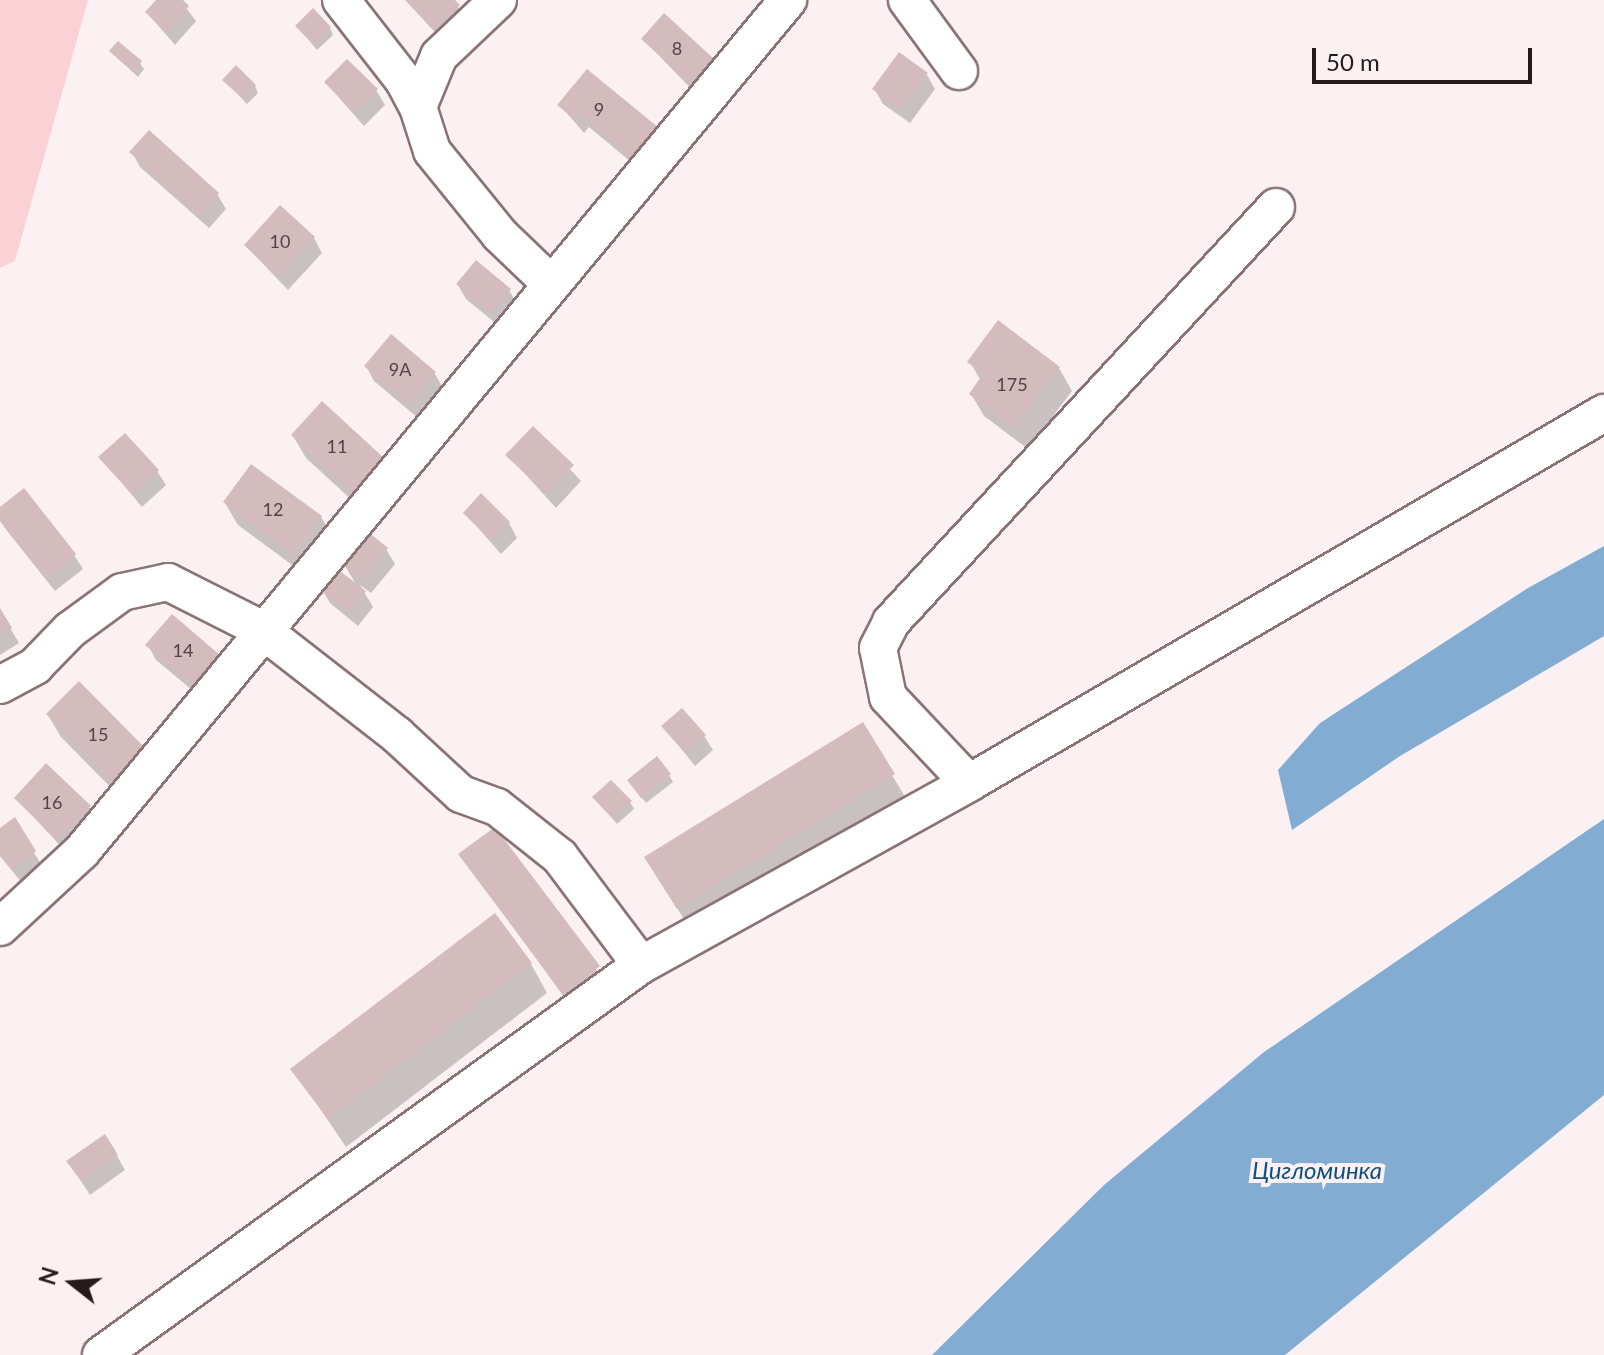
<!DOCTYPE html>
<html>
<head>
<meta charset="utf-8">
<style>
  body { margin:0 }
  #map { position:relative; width:1604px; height:1355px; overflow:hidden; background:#fcf1f2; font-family:Lato,sans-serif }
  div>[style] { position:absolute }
  .green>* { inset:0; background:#fad1d5 }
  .water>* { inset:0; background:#82acd2 }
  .shadow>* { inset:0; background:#0003 }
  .building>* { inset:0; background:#d4bbbe }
  .roads { filter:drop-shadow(2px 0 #8a7375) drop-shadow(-2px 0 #8a7375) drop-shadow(0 2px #8a7375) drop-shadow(0 -2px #8a7375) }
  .minor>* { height:36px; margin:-18px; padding:0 18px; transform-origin:18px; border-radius:18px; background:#fff }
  span { translate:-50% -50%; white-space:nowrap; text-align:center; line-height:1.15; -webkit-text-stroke:8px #fcf1f2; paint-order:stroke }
  .number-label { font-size:18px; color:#514344 }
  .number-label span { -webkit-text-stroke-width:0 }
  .water-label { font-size:24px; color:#0f5182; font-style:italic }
  .north { position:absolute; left:32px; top:1243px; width:80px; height:80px; -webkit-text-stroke:6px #fcf1f2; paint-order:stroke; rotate:287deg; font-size:22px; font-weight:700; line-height:32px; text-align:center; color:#251b1c }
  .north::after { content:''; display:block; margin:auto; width:28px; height:36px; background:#251b1c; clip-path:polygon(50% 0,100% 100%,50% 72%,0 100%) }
  .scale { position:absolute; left:1312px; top:48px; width:220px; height:36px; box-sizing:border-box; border:4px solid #251b1c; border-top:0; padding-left:10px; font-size:24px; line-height:28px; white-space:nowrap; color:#251b1c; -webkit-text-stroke:6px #fcf1f2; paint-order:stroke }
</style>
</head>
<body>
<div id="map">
  <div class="green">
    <div style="clip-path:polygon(0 0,88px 0,15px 261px,0 268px)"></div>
  </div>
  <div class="water">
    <div style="clip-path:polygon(1604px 546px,1604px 636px,1400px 756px,1292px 830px,1278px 770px,1320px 723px,1528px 588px)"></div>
    <div style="clip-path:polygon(1604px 819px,1604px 1095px,1285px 1355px,932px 1355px,1104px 1185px,1264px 1052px)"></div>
  </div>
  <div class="shadow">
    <div style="clip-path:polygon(159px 0,180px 0,196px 21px,175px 45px,147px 13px)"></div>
    <div style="clip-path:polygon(405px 0,453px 0,467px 20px,445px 43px)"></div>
    <div style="clip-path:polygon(297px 26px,330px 28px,333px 35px,317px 50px)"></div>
    <div style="clip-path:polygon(643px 39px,712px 59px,720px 74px,699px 97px)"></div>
    <div style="clip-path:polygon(112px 52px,140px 63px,144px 69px,138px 77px)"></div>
    <div style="clip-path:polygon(927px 75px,935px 89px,910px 123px,883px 104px,875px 90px)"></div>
    <div style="clip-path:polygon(224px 80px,255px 86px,258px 93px,247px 104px)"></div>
    <div style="clip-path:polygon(326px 83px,376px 90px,385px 105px,364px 126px)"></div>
    <div style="clip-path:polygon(560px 105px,666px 144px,643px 172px,589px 127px,584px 133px)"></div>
    <div style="clip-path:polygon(132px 152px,217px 194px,226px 209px,209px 228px,140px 167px)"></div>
    <div style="clip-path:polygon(314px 238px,322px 253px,288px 290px,246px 246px)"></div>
    <div style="clip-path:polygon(458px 285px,509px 290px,517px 304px,499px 326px,466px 299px)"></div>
    <div style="clip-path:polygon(391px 337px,435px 374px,443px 388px,418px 418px,374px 381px,366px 366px)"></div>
    <div style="clip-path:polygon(970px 362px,1059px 368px,1072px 391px,1028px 449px,984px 416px,971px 394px,981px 381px)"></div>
    <div style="clip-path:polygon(533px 429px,581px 481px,556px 508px,508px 455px)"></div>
    <div style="clip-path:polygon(293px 436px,382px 459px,395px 481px,366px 513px,306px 458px)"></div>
    <div style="clip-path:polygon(101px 458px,157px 471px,166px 485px,142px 507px)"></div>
    <div style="clip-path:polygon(225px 503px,321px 517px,334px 539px,307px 576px,238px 525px)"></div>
    <div style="clip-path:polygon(0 509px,74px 555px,83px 569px,55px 591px,4px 527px)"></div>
    <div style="clip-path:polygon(465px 513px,509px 523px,517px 538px,501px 554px)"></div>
    <div style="clip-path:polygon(386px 549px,395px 564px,371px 593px,360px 585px,373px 607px,358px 626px,330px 603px,322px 589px,357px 586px,344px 564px)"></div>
    <div style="clip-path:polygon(0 611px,19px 643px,0 655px)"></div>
    <div style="clip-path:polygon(172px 617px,204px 700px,156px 660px,148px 645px)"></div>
    <div style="clip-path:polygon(79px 684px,130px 807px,61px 737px,48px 715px)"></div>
    <div style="clip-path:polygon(862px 725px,910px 805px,695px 937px,664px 887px)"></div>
    <div style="clip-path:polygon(664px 727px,704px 736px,713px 750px,695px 766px)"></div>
    <div style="clip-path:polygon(669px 775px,673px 782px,646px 803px,633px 787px)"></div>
    <div style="clip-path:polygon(16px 798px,89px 807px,97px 822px,67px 853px)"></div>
    <div style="clip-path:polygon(595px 798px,630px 802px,634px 809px,617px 824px)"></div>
    <div style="clip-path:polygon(495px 829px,611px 990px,577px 1015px,461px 855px)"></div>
    <div style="clip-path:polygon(0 831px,31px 848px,43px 867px,22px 883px,0 856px)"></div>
    <div style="clip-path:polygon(531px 964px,547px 993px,346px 1147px,293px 1069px)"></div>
    <div style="clip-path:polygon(117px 1156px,125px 1170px,90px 1195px,69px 1162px)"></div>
  </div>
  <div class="building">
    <div style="clip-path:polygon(156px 0,183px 0,189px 6px,166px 32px,145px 12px)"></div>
    <div style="clip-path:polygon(406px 0,455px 0,460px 5px,435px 29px)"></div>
    <div style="clip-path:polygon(313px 8px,331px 27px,313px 44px,295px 26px)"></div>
    <div style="clip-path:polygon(664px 13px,713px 58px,690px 83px,641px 39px)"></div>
    <div style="clip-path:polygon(118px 41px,142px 61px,133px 72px,109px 51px)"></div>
    <div style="clip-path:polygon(899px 52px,928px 73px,901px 110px,872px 89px)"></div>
    <div style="clip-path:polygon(347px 59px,378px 89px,355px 113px,324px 82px)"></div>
    <div style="clip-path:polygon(236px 65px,256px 85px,243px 99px,222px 80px)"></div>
    <div style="clip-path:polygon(587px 69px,659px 128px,634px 159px,580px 114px,575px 120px,557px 105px)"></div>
    <div style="clip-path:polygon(149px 130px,219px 193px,199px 215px,129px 152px)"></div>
    <div style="clip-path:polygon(280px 205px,315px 237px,279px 277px,244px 245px)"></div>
    <div style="clip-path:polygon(476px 260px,511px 289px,490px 313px,456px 284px)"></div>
    <div style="clip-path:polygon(998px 320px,1060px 367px,1014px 428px,969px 394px,983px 374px,967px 362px)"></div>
    <div style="clip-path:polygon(391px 334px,436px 372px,409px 405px,364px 366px)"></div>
    <div style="clip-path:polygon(322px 401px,384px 458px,352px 492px,291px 435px)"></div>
    <div style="clip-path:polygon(533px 426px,574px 465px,547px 494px,505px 455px)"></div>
    <div style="clip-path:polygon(125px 433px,159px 470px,132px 494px,98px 457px)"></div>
    <div style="clip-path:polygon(251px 464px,322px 516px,294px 555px,223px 502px)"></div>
    <div style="clip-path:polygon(24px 488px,76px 554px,45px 578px,0 521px,0 507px)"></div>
    <div style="clip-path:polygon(481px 493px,510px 522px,492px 541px,463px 513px)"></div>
    <div style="clip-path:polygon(367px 531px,388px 548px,362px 580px,341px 563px)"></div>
    <div style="clip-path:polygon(336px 568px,366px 591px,349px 612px,319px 589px)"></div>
    <div style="clip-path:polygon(0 608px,12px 628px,0 635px)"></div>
    <div style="clip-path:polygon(172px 614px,221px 656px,195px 687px,145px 645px)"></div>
    <div style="clip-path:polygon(79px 681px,150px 753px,117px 786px,46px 714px)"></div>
    <div style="clip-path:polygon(682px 708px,706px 735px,685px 753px,661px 726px)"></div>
    <div style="clip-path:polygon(863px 722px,895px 774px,677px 909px,644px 857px)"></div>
    <div style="clip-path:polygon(657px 756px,671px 774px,641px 798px,627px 780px)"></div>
    <div style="clip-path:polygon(46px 763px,91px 806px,57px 840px,14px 798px)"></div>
    <div style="clip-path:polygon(611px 780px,632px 801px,613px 819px,592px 797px)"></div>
    <div style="clip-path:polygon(15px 817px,36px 851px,12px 870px,0 855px,0 828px)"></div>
    <div style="clip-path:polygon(495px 827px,600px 966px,563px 994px,458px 854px)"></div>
    <div style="clip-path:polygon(495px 913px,532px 963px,328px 1119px,290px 1069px)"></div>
    <div style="clip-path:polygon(105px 1134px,118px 1155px,81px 1181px,66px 1161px)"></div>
  </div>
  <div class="roads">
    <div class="minor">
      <div style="left:341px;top:0;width:103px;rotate:52.1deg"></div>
      <div style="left:404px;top:81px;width:30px;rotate:62deg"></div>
      <div style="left:498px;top:0;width:81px;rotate:136.5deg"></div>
      <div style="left:439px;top:56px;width:55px;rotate:112.4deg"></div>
      <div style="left:418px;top:107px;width:46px;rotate:72.3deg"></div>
      <div style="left:432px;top:151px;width:108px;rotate:51deg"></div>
      <div style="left:500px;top:235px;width:68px;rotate:43.8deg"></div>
      <div style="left:907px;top:0;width:88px;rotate:53.8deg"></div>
      <div style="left:0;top:685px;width:40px;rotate:-28deg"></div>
      <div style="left:35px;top:666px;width:50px;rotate:-45.8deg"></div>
      <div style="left:70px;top:630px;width:64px;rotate:-36.2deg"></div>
      <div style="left:122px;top:592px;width:47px;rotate:-12.3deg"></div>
      <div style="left:168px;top:582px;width:104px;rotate:26.8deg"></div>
      <div style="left:261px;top:629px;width:172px;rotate:37.9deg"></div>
      <div style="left:397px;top:735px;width:87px;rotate:42.7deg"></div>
      <div style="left:461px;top:794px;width:38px;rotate:20deg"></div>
      <div style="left:497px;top:807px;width:80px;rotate:38.4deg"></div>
      <div style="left:560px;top:857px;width:135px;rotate:53.1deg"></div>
      <div style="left:969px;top:783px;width:118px;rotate:-133.3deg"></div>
      <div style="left:888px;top:697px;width:50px;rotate:-101.5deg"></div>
      <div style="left:878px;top:648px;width:29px;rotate:-63deg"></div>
      <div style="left:891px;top:622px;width:566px;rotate:-47.15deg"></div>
      <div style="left:0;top:927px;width:112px;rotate:-42.8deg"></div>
      <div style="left:82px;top:851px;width:1106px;rotate:-50.32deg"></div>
      <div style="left:101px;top:1355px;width:666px;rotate:-35.84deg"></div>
      <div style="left:641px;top:965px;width:375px;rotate:-29deg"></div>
      <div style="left:969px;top:783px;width:735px;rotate:-30.23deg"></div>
    </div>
  </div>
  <div class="number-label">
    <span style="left:677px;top:48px">8</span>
    <span style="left:599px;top:109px">9</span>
    <span style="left:280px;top:241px">10</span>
    <span style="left:400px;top:369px">9А</span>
    <span style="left:1012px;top:384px">175</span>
    <span style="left:337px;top:446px">11</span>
    <span style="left:273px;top:509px">12</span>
    <span style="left:183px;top:650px">14</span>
    <span style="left:98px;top:734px">15</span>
    <span style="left:52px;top:802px">16</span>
  </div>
  <div class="water-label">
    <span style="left:1317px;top:1170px">Цигломинка</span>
  </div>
  <div class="north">N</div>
  <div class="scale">50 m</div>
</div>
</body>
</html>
